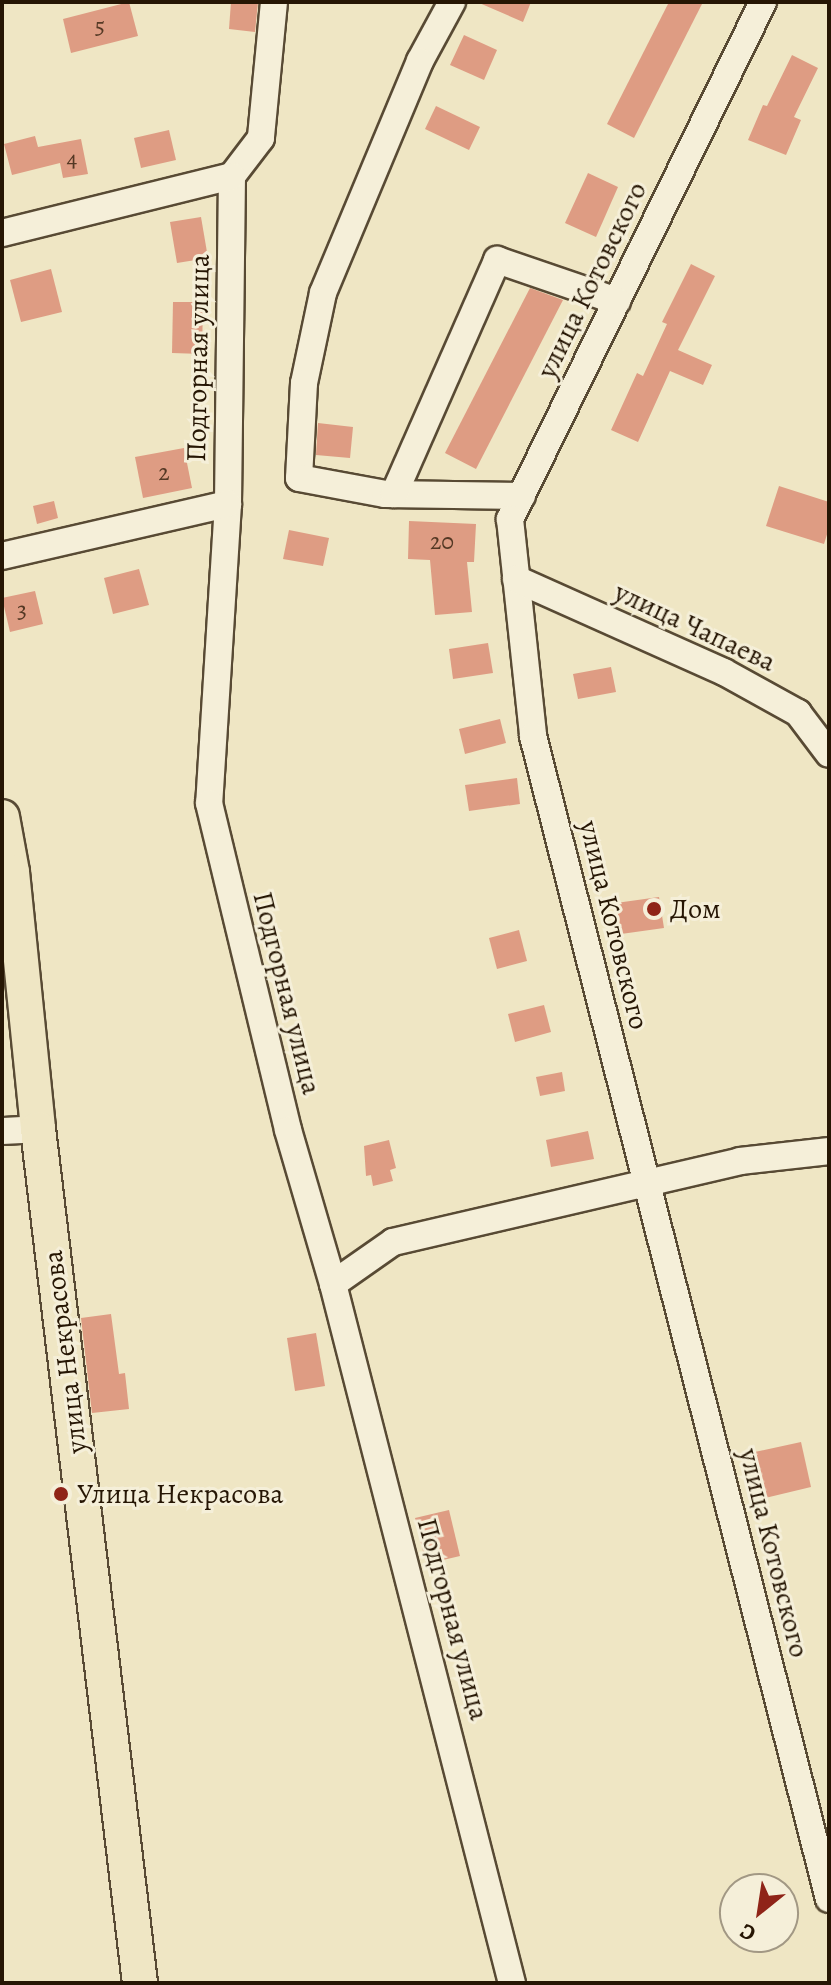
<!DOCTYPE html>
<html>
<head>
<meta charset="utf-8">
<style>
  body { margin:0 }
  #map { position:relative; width:831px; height:1985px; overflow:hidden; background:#efe6c4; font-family:Alegreya,serif }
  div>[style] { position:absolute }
  .building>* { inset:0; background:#de9c83 }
  .roads { filter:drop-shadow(2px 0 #584a34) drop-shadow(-2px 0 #584a34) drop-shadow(0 2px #584a34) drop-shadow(0 -2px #584a34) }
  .minor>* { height:26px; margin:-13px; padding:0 13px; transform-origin:13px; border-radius:13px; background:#f5efd9 }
  .major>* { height:34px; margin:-17px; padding:0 17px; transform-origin:17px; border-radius:17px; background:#efe6c4 }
  .dots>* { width:22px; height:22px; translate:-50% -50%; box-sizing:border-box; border:4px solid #f5efd9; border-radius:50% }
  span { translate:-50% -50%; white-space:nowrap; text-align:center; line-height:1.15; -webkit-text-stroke:6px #f5efd9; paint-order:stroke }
  .number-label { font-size:24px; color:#543824 }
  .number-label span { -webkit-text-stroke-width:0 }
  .street-label { font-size:28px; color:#261604 }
  .poi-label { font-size:28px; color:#261604 }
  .left { translate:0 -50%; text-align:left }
  .frame { position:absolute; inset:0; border:4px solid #261604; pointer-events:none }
  .north { position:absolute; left:719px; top:1873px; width:80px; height:80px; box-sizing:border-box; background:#f5efd9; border:2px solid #a29884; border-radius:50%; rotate:210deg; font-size:22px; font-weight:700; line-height:32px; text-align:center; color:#261604 }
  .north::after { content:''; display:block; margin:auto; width:28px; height:36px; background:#8f2418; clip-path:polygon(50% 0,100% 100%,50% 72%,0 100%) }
</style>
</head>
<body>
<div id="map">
  <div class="building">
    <div style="clip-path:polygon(129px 2px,138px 36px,71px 53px,63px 19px)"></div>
    <div style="clip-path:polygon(231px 2px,258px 2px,255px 32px,229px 29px)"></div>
    <div style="clip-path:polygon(477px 2px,531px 2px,523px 22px)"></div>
    <div style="clip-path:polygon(669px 2px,703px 2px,634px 138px,607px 124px)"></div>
    <div style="clip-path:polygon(464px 35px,497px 50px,484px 80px,450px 65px)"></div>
    <div style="clip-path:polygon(792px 55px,818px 68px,794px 117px,801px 120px,786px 155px,748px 140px,763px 105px,767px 106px)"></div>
    <div style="clip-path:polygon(436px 106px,480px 127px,469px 150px,425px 129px)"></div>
    <div style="clip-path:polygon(169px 130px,176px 160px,141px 168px,134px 138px)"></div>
    <div style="clip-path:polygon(35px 136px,38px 147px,81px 139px,88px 174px,63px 178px,60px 163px,12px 175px,4px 144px)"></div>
    <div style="clip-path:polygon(588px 173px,618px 187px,596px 237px,565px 223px)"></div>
    <div style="clip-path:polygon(201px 217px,208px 258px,177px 263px,170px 222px)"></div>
    <div style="clip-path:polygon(691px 264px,715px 276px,678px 350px,712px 365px,703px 385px,670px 371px,638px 442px,611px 430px,637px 373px,643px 376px,667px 324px,662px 322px)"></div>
    <div style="clip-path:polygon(51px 269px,62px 312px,21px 322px,10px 280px)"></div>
    <div style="clip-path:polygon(530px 288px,563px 300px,476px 469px,445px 453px)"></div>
    <div style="clip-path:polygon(173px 302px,203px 302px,202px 354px,172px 353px)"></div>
    <div style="clip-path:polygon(318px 423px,353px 427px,350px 458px,316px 455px)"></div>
    <div style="clip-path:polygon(184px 448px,192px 488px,143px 498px,135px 457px)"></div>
    <div style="clip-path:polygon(779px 486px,829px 502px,829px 528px,824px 544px,766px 526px)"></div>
    <div style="clip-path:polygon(54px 501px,58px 518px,37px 524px,33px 506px)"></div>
    <div style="clip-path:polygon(409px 521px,476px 524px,474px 562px,467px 562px,472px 612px,435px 615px,430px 560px,408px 559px)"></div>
    <div style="clip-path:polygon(289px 530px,329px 538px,323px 566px,283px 559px)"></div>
    <div style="clip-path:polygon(139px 569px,149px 605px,113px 614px,104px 578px)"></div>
    <div style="clip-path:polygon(35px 591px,43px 624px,10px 632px,2px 598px)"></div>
    <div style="clip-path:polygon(488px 643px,493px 673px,453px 679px,449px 649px)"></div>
    <div style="clip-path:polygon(611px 667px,616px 692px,578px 699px,573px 674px)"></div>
    <div style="clip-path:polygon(500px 719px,506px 743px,465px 754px,459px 729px)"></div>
    <div style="clip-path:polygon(517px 778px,520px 804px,469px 811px,465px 785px)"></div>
    <div style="clip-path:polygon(659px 897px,664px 928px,621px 934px,616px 903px)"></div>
    <div style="clip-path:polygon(519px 930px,527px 961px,497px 969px,489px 938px)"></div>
    <div style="clip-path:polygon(544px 1005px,551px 1032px,515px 1042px,508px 1014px)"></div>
    <div style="clip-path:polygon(562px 1072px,565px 1091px,540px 1096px,536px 1077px)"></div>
    <div style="clip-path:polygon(588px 1131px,594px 1159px,551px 1167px,546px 1140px)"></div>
    <div style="clip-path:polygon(389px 1140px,396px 1168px,390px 1170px,393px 1181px,373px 1186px,371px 1175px,366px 1176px,364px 1146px)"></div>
    <div style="clip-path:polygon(111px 1314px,119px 1374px,125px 1373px,129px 1409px,92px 1413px,81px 1318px)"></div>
    <div style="clip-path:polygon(316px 1333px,325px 1386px,295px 1391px,287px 1338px)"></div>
    <div style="clip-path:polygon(801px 1442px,811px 1487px,761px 1499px,750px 1453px)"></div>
    <div style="clip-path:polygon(449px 1510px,460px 1556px,426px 1564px,415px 1518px)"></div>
  </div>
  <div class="roads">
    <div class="minor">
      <div style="left:274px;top:2px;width:137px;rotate:95.5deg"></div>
      <div style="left:261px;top:138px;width:48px;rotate:127.3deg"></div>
      <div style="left:232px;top:176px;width:328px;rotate:90.7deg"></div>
      <div style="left:228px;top:504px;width:300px;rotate:93.6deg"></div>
      <div style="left:209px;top:803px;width:336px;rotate:76.4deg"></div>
      <div style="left:288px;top:1130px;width:160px;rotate:73.7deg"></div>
      <div style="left:333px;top:1284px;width:722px;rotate:75.64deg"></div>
      <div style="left:452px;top:2px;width:67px;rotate:118.5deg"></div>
      <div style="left:420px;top:61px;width:251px;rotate:112.7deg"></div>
      <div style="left:323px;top:293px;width:92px;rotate:101.9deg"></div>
      <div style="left:304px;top:383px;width:95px;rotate:93deg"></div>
      <div style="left:299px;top:478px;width:87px;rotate:10.5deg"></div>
      <div style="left:385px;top:494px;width:137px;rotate:0.8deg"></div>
      <div style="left:763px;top:2px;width:576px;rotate:116.08deg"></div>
      <div style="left:510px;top:519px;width:218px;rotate:83.9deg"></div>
      <div style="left:533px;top:736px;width:1200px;rotate:75.72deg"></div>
      <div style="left:2px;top:233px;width:237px;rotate:-13.9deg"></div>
      <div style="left:394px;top:494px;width:256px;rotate:-66.2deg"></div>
      <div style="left:497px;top:260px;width:127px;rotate:18.9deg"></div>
      <div style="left:2px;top:556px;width:232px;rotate:-13deg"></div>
      <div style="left:516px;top:579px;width:228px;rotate:24.1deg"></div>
      <div style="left:724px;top:672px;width:85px;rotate:29deg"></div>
      <div style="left:798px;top:713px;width:51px;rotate:52.9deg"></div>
      <div style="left:2px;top:1131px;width:36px;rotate:-3deg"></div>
      <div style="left:333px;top:1284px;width:73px;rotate:-35deg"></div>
      <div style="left:393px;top:1242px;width:356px;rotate:-13.1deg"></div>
      <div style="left:740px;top:1161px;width:90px;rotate:-6.4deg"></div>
    </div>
    <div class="major">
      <div style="left:2px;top:817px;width:56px;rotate:79.7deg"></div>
      <div style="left:12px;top:872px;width:258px;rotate:84.2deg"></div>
      <div style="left:38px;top:1129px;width:860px;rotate:83.19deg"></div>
    </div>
  </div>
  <div class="dots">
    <div style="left:654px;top:909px;background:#8f2418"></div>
    <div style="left:61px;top:1494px;background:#8f2418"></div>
  </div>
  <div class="number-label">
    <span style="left:100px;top:27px">5</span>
    <span style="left:72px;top:159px">4</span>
    <span style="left:164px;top:473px">2</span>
    <span style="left:442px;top:542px">20</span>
    <span style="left:22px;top:611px">3</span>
  </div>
  <div class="street-label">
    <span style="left:592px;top:280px;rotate:-64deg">улица Котовского</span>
    <span style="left:198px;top:358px;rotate:-89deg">Подгорная улица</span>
    <span style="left:695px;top:627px;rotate:25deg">улица Чапаева</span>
    <span style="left:614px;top:925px;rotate:76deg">улица Котовского</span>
    <span style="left:287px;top:993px;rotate:76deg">Подгорная улица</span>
    <span style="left:65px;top:1352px;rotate:-97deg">улица Некрасова</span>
    <span style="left:774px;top:1553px;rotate:76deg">улица Котовского</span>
    <span style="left:453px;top:1619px;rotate:75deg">Подгорная улица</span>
  </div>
  <div class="poi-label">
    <span class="left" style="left:670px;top:909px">Дом</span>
    <span class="left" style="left:77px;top:1494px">Улица Некрасова</span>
  </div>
  <div class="frame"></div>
  <div class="north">С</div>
</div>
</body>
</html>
